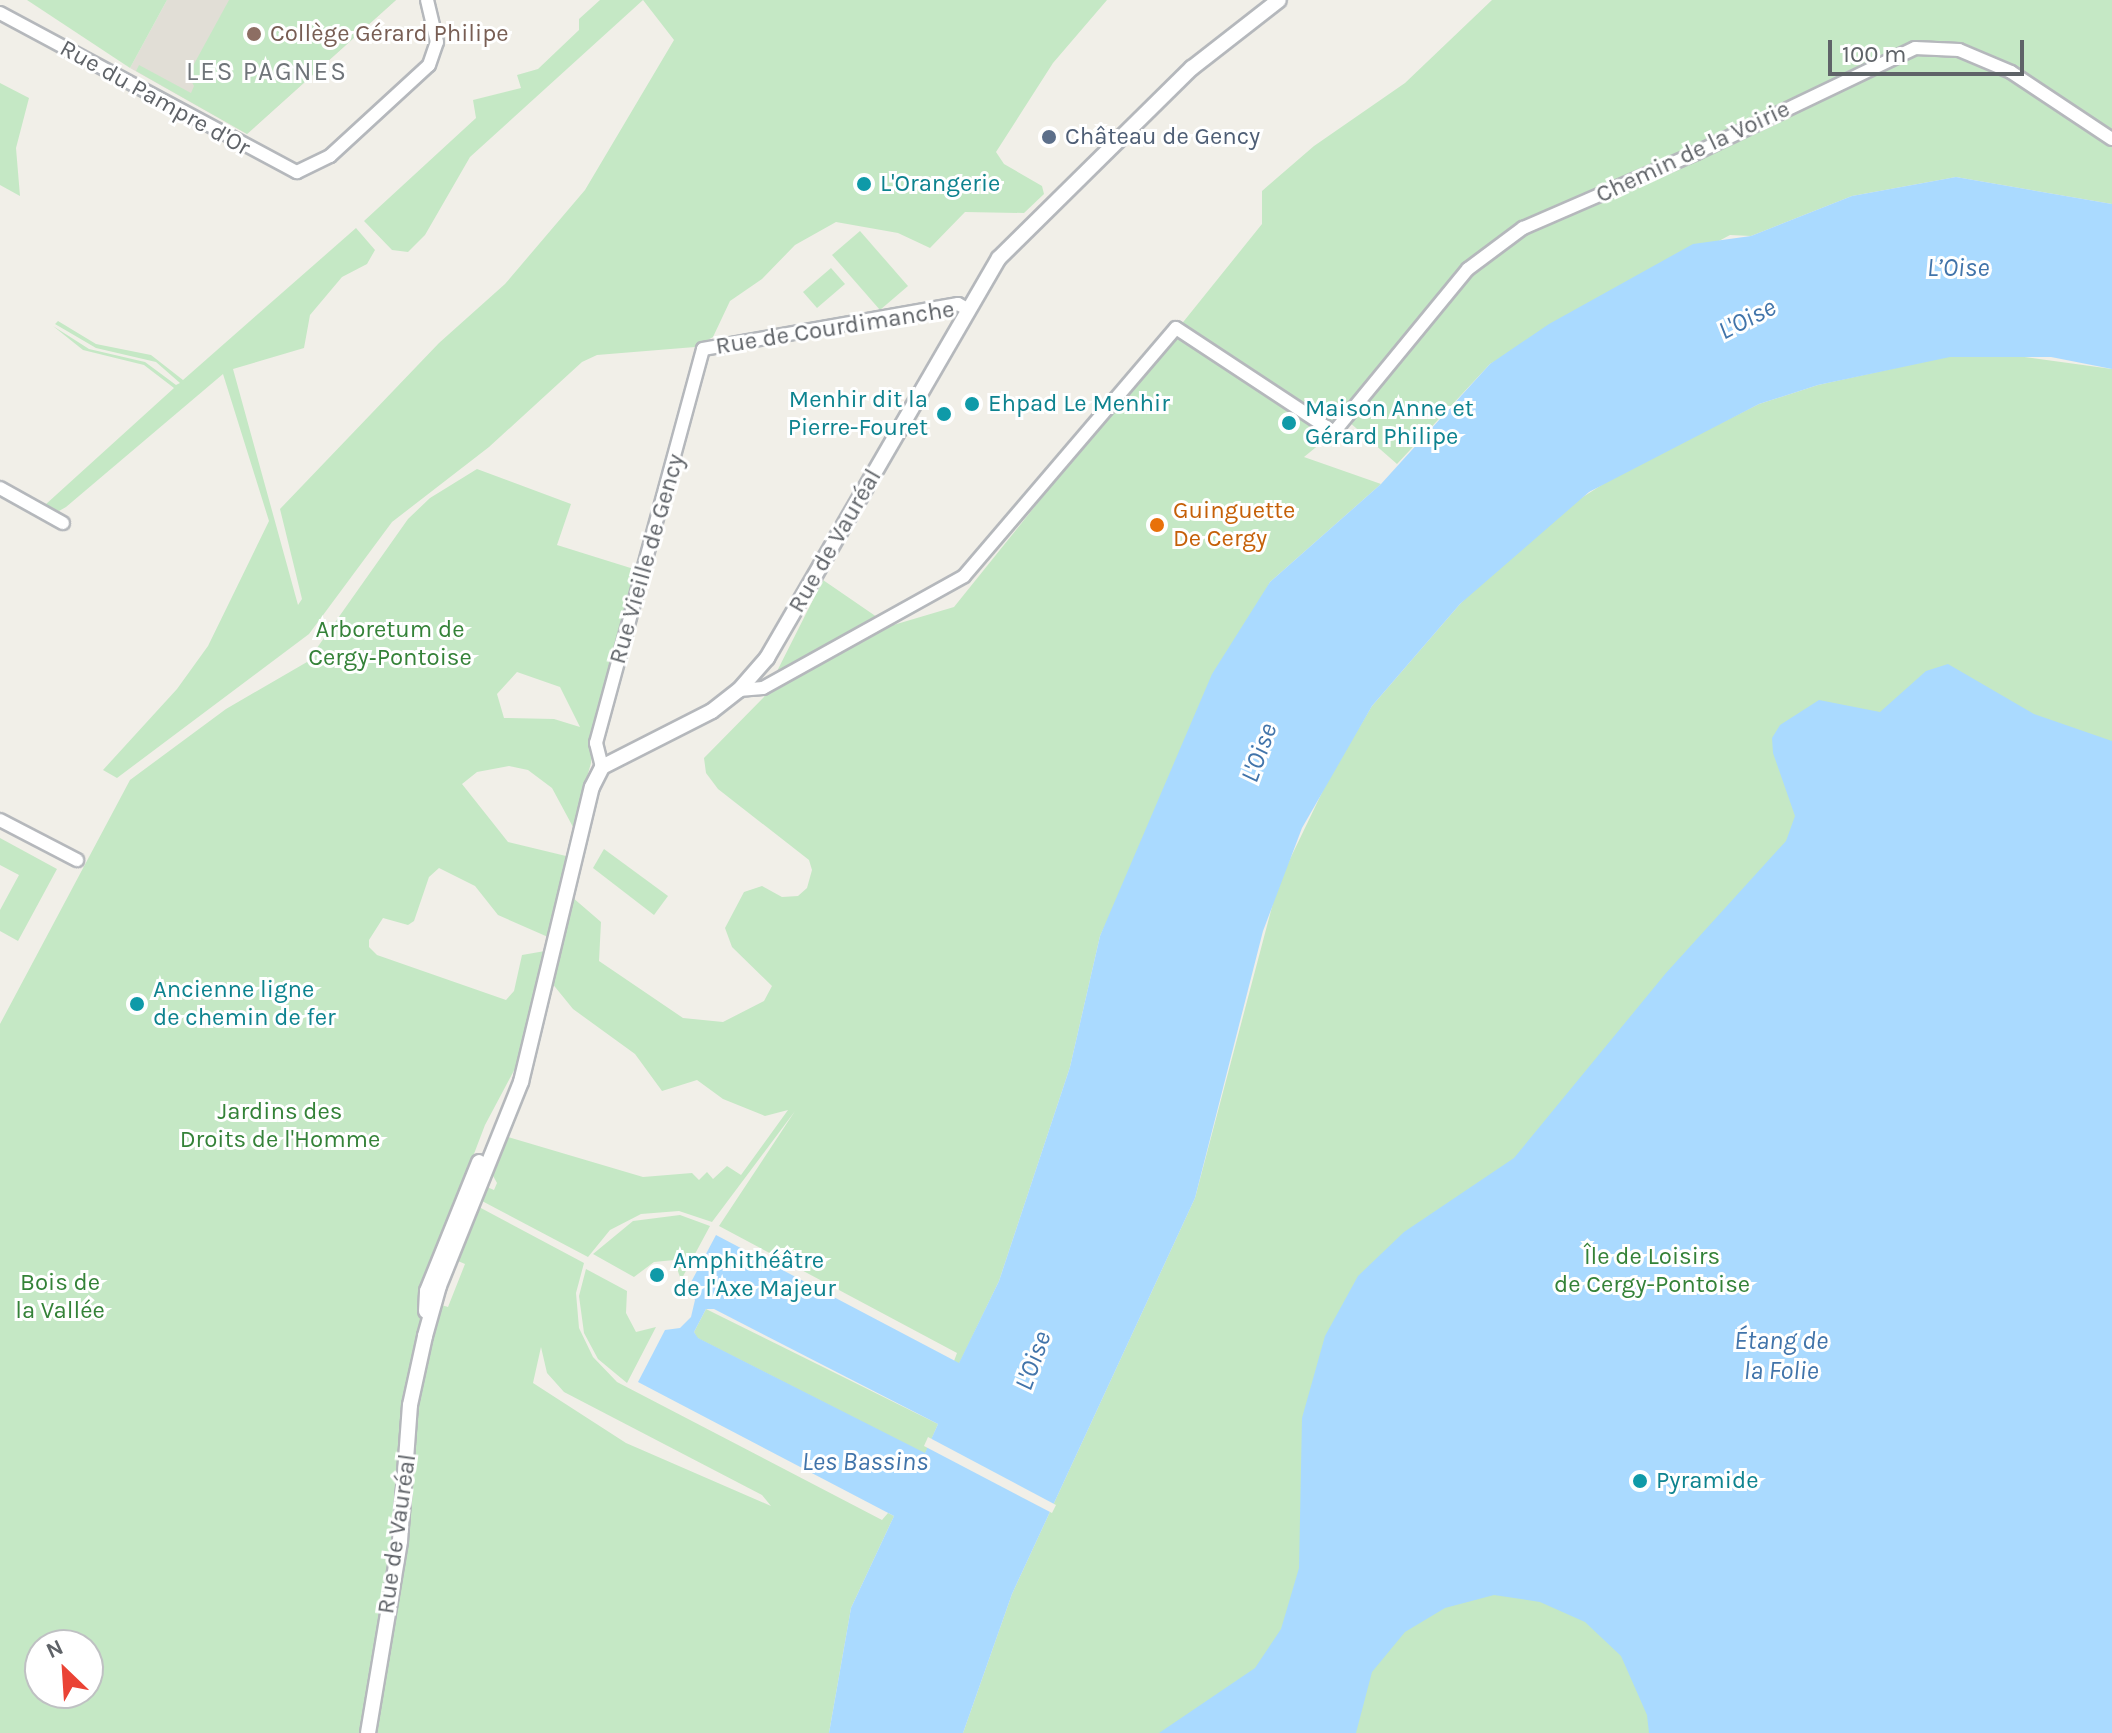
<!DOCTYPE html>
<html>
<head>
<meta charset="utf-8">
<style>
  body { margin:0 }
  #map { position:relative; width:2112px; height:1733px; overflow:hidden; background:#f1efe8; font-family:Karla,sans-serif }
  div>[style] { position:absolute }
  .education>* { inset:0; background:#e1ded6 }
  .green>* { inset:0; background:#c5e8c5 }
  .water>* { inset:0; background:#aadaff }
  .pier>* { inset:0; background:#f1efe8 }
  .roads { filter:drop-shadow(2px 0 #b5b8bc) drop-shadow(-2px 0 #b5b8bc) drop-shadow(0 2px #b5b8bc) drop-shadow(0 -2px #b5b8bc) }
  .minor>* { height:12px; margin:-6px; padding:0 6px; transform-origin:6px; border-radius:6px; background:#fff }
  .tertiary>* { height:14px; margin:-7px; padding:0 7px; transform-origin:7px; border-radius:7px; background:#fff }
  .dots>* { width:22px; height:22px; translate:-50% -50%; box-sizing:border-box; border:4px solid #fff; border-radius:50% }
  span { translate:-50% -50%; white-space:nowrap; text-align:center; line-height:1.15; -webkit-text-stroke:6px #fff; paint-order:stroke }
  .education-label { font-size:24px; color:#785e54 }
  .left { translate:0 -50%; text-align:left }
  .street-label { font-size:24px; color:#5f6368 }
  .service-label { font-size:24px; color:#4e5e75 }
  .culture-label { font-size:24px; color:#0d838f }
  .right { translate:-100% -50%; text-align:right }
  .food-label { font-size:24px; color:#c56008 }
  .park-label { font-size:24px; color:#348238 }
  .neighbourhood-label { font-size:26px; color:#70757a; letter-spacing:2px }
  .water-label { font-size:26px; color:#4174aa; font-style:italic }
  .north { position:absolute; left:24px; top:1629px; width:80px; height:80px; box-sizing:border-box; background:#fff; border:2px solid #bfc1c3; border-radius:50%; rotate:335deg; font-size:22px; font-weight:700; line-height:32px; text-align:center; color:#5f6368 }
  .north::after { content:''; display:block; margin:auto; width:28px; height:36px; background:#ea4335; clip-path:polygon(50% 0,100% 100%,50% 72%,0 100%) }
  .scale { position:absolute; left:1828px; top:40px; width:196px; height:36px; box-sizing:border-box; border:4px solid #5f6368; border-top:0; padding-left:10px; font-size:24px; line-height:28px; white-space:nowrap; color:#5f6368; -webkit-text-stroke:6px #fff; paint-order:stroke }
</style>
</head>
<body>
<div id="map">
  <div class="education">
    <div style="clip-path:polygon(167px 0,396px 0,247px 134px,130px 68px)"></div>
  </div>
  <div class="green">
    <div style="clip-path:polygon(27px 0,167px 0,130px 68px)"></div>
    <div style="clip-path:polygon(229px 0,396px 0,247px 134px,136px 71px,139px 65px,191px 93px,194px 86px,188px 75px)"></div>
    <div style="clip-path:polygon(600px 0,1107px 0,1053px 63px,996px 152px,1004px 164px,1042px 186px,1044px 194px,1024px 213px,965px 212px,930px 248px,898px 233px,836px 222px,795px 245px,762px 279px,730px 301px,713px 337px,695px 347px,597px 355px,582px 362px,489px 447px,392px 522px,309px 634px,117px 778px,103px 770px,177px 689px,208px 646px,269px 521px,223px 374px,66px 507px,59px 511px,45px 505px,174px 388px,144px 365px,83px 350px,53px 326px,89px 349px,145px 362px,176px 385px,180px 383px,156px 362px,96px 348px,55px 324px,58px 321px,96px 344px,151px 355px,183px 380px,356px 228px,375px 250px,367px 264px,342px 277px,310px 315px,304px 348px,233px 369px,298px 605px,302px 599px,280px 509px,439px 343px,505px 284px,585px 190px,674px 40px,643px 0,470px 157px,425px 235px,408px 252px,392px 250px,364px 221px,476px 118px,473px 100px,521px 88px,517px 75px,538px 69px,579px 30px,579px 19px)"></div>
    <div style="clip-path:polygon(1492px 0,2112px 0,2112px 204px,1956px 177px,1852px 196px,1751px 236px,1730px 235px,1490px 364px,1397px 464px,1348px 421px,1304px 457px,1381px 484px,1270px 582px,1100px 936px,1070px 1067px,999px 1281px,959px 1364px,954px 1361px,957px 1353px,719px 1226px,795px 1111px,712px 1222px,679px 1211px,641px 1214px,610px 1230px,588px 1257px,482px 1201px,487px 1187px,494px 1190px,497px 1183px,492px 1174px,508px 1137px,643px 1177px,692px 1173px,699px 1180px,707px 1172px,713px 1179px,727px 1166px,741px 1175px,788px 1110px,765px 1116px,723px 1099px,697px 1080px,662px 1091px,635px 1054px,573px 1009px,551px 982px,572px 897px,601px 922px,599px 961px,683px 1018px,723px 1022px,764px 1001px,772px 986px,732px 947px,725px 928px,744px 892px,762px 886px,782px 897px,798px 896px,807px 888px,812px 870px,809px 860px,718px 789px,706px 773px,704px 758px,764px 697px,823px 580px,890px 626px,954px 607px,1262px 224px,1262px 191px,1314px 146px,1405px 83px)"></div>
    <div style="clip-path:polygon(0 83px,29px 98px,16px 148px,20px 196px,0 185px)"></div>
    <div style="clip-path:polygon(860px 231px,908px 286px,880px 310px,832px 255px)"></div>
    <div style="clip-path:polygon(831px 268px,845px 284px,817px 308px,803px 292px)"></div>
    <div style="clip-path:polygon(2002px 354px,2112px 369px,2112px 1733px,963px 1733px,1012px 1594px,1195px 1198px,1278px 884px,1329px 778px,1372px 706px,1460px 604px,1509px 556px,1561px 511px,1622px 472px,1759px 404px,1818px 385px,1950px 356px)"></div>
    <div style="clip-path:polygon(evenodd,477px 469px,571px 504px,557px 545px,637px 570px,595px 719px,591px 763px,573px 827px,552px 788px,528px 770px,509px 766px,477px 772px,462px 784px,508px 842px,566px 856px,548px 937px,498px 915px,475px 886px,439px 868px,429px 877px,414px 921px,408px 925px,383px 918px,369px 940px,369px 947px,377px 955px,506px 1000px,514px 991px,522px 955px,545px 951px,518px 1063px,485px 1125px,419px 1298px,448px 1307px,465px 1264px,458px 1261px,479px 1207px,584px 1263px,576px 1293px,579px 1328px,593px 1357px,617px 1382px,882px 1520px,888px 1513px,894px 1516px,851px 1608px,829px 1733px,0 1733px,0 1024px,130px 780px,226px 709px,307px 662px,408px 519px,430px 498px,477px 469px,517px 672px,560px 687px,580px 727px,554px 719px,504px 718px,497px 694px,517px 672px,477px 469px,541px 1347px,547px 1373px,564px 1392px,762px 1495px,771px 1506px,626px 1443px,533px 1383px,541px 1347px,477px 469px,40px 1645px,88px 1645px,88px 1693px,40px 1693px,40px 1645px)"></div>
    <div style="clip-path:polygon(0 838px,57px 869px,18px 941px,0 931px,0 910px,19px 875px,0 865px)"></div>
    <div style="clip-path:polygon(604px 849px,668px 896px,654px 915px,593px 868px)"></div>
    <div style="clip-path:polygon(680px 1215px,710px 1226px,681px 1280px,674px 1260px,654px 1262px,634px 1277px,593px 1254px,633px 1221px)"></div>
    <div style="clip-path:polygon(586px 1269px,627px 1291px,626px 1313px,636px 1332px,656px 1327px,627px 1383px,598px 1359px,584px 1333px,579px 1296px)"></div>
    <div style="clip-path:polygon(706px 1309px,938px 1424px,925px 1454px,697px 1338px,694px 1332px)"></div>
  </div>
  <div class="water">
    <div style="clip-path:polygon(evenodd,1956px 177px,2112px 204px,2112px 369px,2051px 357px,1950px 357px,1818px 385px,1759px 404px,1589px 492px,1460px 604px,1372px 706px,1302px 828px,1263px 931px,1195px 1198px,1012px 1594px,963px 1733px,829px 1733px,851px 1608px,894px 1516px,638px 1382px,665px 1330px,680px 1328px,691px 1317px,695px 1300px,689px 1286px,716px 1235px,959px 1363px,999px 1281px,1070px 1067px,1100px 936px,1212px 674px,1270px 582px,1381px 484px,1490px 364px,1549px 324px,1693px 244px,1751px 236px,1852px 196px,1956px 177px,706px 1309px,714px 1309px,938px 1424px,925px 1453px,698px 1338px,694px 1332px,706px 1309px)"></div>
    <div style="clip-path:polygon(1948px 664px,2034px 714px,2112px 741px,2112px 1733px,1649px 1733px,1647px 1715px,1621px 1656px,1585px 1622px,1540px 1602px,1494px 1595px,1445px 1608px,1405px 1632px,1372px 1672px,1356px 1733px,1159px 1733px,1255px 1668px,1281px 1629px,1299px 1568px,1302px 1418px,1325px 1336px,1358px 1276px,1404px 1232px,1514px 1158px,1666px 973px,1786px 841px,1795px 816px,1773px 753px,1772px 738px,1780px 725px,1819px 700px,1880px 712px,1926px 671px)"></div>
  </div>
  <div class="pier">
    <div style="clip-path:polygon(928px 1437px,1056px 1505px,1052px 1513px,924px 1446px)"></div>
  </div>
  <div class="roads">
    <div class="minor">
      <div style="left:0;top:13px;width:337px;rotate:28.2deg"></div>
      <div style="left:297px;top:172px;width:37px;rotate:-26deg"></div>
      <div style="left:330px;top:156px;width:134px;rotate:-42.6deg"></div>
      <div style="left:429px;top:65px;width:24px;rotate:-71deg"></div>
      <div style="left:437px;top:42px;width:43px;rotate:-103.4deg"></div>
      <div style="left:0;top:488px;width:72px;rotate:29.1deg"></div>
      <div style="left:739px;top:690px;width:24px;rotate:-5deg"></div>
      <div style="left:763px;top:688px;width:230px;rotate:-29.1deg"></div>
      <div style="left:964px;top:576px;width:326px;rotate:-49.5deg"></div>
      <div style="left:1176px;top:328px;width:189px;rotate:33.4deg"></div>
      <div style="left:1334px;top:432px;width:211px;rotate:-50.6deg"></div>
      <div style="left:1468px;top:269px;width:69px;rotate:-36.7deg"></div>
      <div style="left:1523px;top:228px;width:189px;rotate:-23.4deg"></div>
      <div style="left:1696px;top:153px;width:243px;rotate:-25.6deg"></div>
      <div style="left:1915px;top:48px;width:44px;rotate:2.6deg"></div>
      <div style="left:1959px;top:50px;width:56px;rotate:22.9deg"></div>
      <div style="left:2011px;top:72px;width:121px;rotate:33.6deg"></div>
      <div style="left:602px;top:767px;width:25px;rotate:-104deg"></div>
      <div style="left:596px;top:743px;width:408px;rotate:-74.8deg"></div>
      <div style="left:703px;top:349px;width:259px;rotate:-10deg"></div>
      <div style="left:958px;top:304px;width:10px;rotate:29deg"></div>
      <div style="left:0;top:820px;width:87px;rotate:27.5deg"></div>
    </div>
    <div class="tertiary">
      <div style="left:426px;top:1311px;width:20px;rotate:-87deg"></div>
      <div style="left:427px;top:1291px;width:139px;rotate:-68deg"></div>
      <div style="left:368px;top:1733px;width:195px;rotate:-80.5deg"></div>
      <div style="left:400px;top:1541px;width:136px;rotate:-85.8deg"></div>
      <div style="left:410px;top:1405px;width:71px;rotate:-77.7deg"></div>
      <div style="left:425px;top:1336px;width:52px;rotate:-74.4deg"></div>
      <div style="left:439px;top:1286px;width:220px;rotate:-68.1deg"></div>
      <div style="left:521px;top:1082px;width:303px;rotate:-76.5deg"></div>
      <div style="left:592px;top:787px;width:22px;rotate:-63deg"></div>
      <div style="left:602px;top:767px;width:123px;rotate:-27deg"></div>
      <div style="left:712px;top:711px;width:34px;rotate:-38deg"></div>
      <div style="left:739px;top:690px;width:43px;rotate:-48.8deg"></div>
      <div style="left:767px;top:658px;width:462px;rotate:-59.9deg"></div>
      <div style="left:999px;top:258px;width:271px;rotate:-44.6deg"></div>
      <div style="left:1192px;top:68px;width:110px;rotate:-38deg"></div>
    </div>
  </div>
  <div class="dots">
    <div style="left:254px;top:34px;background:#8d6e63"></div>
    <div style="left:1049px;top:137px;background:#5c6f8a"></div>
    <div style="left:864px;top:184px;background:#0f9aa8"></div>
    <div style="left:972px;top:404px;background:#0f9aa8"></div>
    <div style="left:944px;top:414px;background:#0f9aa8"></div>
    <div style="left:1289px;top:423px;background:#0f9aa8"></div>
    <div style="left:1157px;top:525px;background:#e8710a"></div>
    <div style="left:137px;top:1004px;background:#0f9aa8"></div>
    <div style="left:657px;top:1275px;background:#0f9aa8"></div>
    <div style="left:1640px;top:1481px;background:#0f9aa8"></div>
  </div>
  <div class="education-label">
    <span class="left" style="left:270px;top:34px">Collège Gérard Philipe</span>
  </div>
  <div class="street-label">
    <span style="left:155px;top:98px;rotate:29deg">Rue du Pampre d'Or</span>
    <span style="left:1693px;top:152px;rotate:-25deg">Chemin de la Voirie</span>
    <span style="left:835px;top:328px;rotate:-9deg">Rue de Courdimanche</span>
    <span style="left:835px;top:541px;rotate:-60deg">Rue de Vauréal</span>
    <span style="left:647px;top:559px;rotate:-74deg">Rue Vieille de Gency</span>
    <span style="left:397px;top:1534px;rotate:-82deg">Rue de Vauréal</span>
  </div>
  <div class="service-label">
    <span class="left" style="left:1065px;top:137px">Château de Gency</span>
  </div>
  <div class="culture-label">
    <span class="left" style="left:880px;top:184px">L'Orangerie</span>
    <span class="right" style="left:928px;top:414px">Menhir dit la<br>Pierre-Fouret</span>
    <span class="left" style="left:988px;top:404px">Ehpad Le Menhir</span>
    <span class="left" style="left:1305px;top:423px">Maison Anne et<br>Gérard Philipe</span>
    <span class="left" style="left:153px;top:1004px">Ancienne ligne<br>de chemin de fer</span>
    <span class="left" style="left:673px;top:1275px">Amphithéâtre<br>de l'Axe Majeur</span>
    <span class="left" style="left:1656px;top:1481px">Pyramide</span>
  </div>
  <div class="food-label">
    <span class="left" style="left:1173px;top:525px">Guinguette<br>De Cergy</span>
  </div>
  <div class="park-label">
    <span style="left:390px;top:644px">Arboretum de<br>Cergy‐Pontoise</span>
    <span style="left:280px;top:1126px">Jardins des<br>Droits de l'Homme</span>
    <span style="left:1652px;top:1271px">Île de Loisirs<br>de Cergy-Pontoise</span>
    <span style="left:60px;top:1297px">Bois de<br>la Vallée</span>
  </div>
  <div class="neighbourhood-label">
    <span style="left:267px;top:72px">LES PAGNES</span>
  </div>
  <div class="water-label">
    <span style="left:1958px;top:268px">L’Oise</span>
    <span style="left:1747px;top:319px;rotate:-27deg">L'Oise</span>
    <span style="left:1259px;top:753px;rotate:-70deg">L'Oise</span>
    <span style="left:1781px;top:1356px">Étang de<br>la Folie</span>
    <span style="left:1033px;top:1361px;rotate:-70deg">L'Oise</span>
    <span style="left:865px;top:1462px">Les Bassins</span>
  </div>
  <div class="north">N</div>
  <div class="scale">100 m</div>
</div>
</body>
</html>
